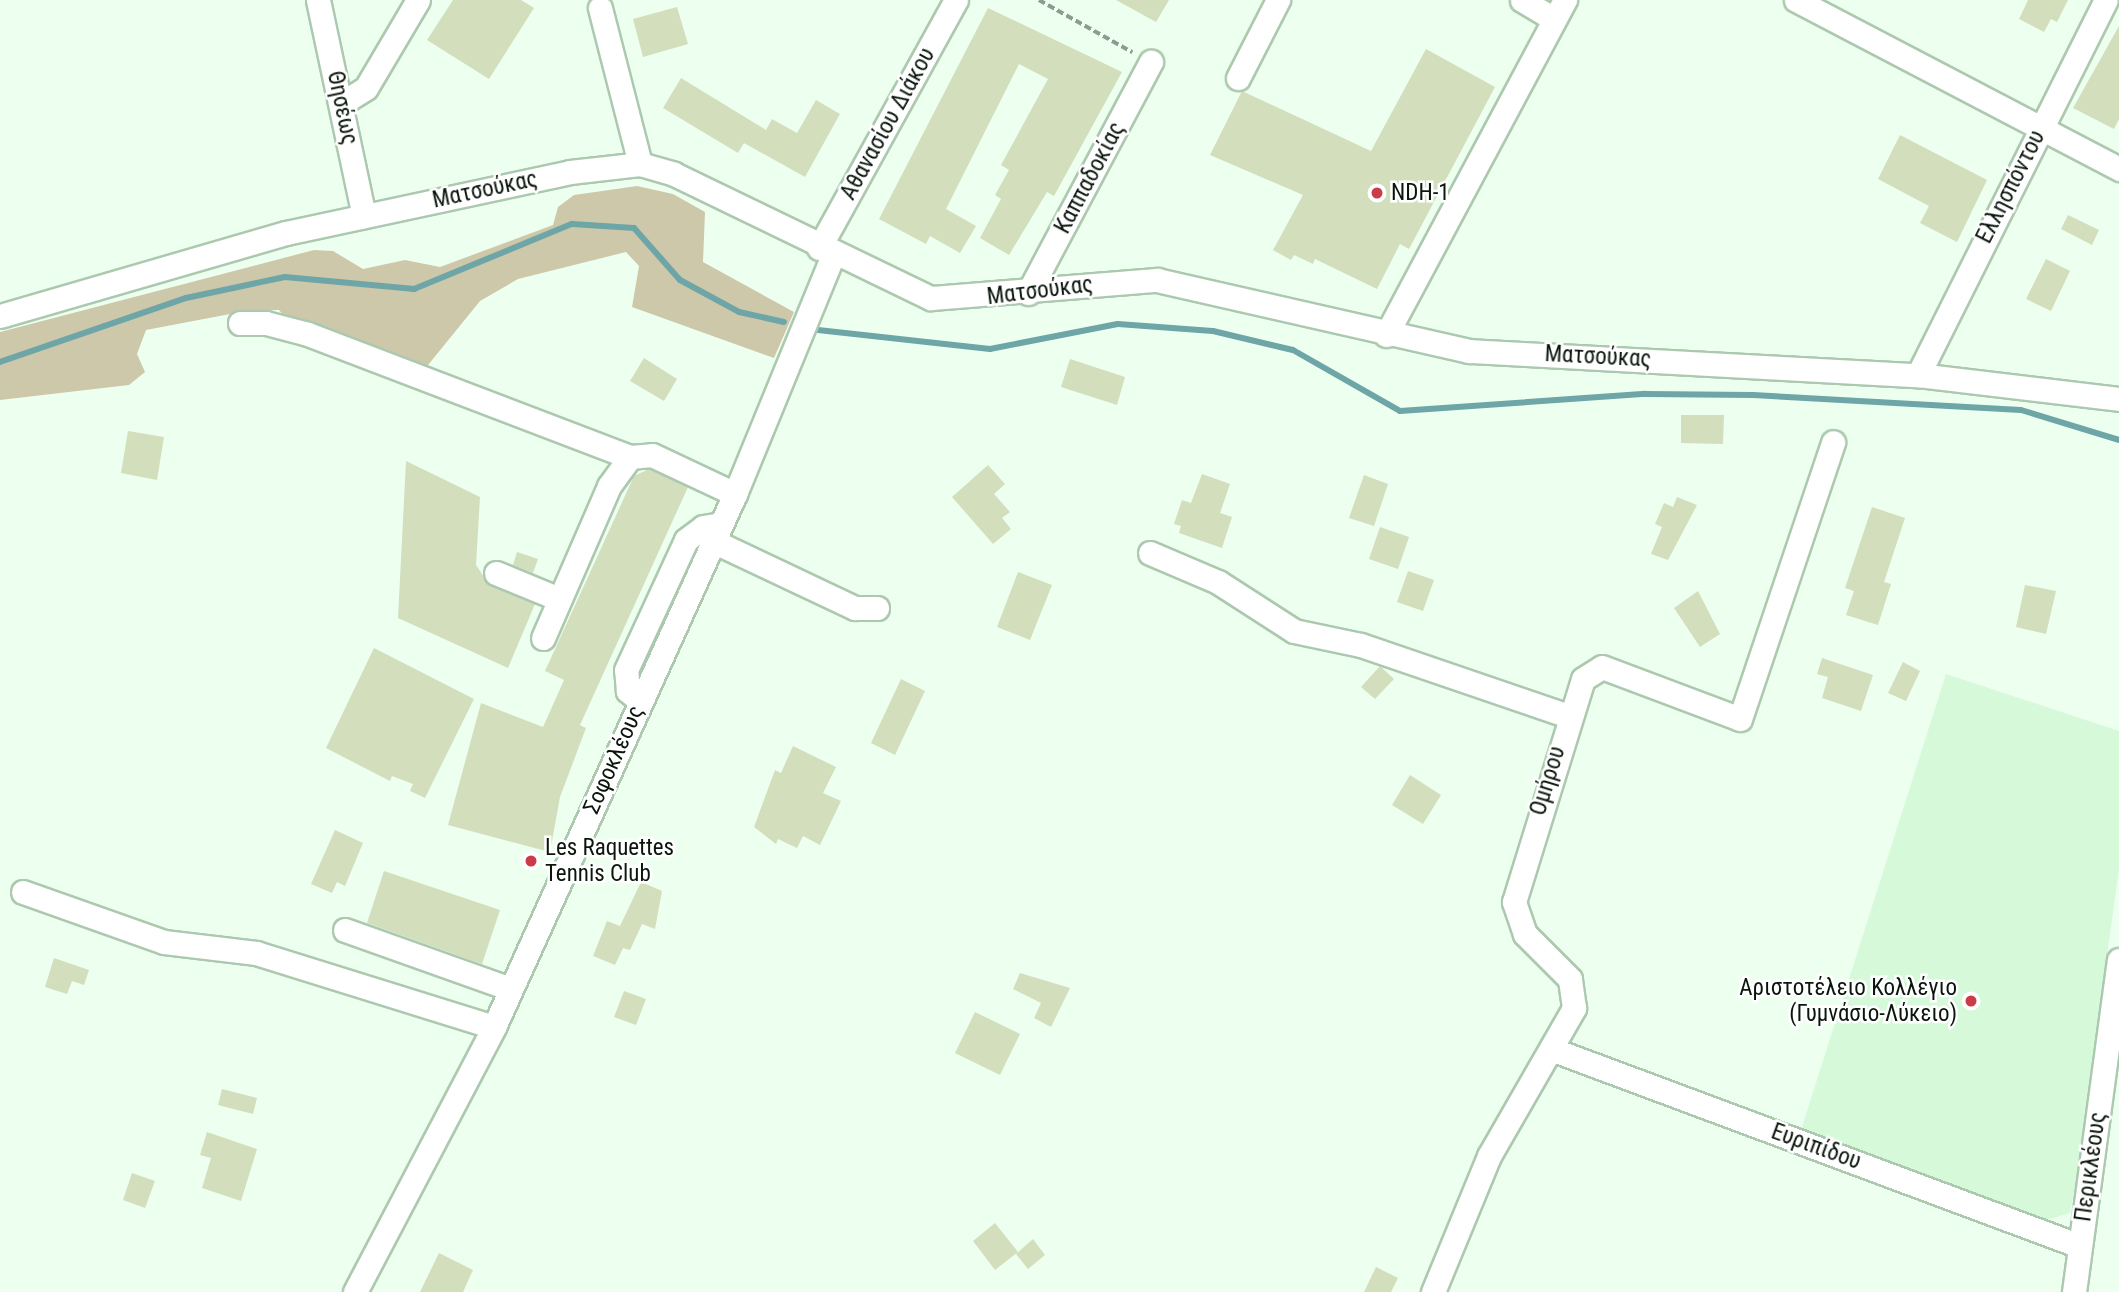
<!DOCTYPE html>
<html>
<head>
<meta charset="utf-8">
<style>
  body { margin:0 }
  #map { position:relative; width:2119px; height:1292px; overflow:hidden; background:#edffef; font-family:"Roboto Condensed",sans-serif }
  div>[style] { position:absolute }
  .built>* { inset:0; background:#d5f9d9 }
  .green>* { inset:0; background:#cec8ab }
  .stream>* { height:6px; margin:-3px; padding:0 3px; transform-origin:3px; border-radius:3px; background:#6ea5a7 }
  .building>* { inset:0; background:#d2debc }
  .path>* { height:3.5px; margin-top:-1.75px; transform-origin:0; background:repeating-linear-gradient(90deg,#8d9c8f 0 7px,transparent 0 10.5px) }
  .roads { filter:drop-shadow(2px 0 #acc9af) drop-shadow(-2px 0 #acc9af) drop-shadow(0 2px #acc9af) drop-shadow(0 -2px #acc9af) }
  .minor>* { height:23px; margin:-11.5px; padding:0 11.5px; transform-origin:11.5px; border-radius:11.5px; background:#fff }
  .dots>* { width:19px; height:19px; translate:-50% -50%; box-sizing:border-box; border:4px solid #fff; border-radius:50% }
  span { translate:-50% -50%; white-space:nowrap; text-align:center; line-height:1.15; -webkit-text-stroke:5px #fff; paint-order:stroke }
  .street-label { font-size:23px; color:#0a150c }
  .poi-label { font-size:23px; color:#0a150c }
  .left { translate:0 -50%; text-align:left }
  .right { translate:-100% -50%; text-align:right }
</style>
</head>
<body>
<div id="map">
  <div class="built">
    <div style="clip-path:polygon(1946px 674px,2119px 731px,2119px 868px,2077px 1175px,2070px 1213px,2046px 1220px,1800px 1133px)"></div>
  </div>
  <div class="green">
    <div style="clip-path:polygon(637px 186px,673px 194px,705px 212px,703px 262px,794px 312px,774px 358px,632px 307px,639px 266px,626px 252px,518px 279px,480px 301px,424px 370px,289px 322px,279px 310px,251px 310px,146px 330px,137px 354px,145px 372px,129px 385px,0 400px,0 332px,314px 250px,333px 251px,363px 269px,405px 260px,440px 267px,553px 225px,558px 207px,574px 195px)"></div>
  </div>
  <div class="stream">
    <div style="left:818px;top:330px;width:173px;rotate:6.3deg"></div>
    <div style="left:990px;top:349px;width:130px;rotate:-11.1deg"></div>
    <div style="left:1118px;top:324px;width:95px;rotate:4.2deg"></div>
    <div style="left:1213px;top:331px;width:82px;rotate:13.4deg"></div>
    <div style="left:1293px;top:350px;width:123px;rotate:29.7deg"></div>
    <div style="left:1400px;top:411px;width:246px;rotate:-4deg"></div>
    <div style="left:1645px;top:394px;width:108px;rotate:0.5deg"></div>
    <div style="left:1753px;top:395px;width:268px;rotate:3.2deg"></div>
    <div style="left:2021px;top:410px;width:102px;rotate:17deg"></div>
    <div style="left:0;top:362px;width:197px;rotate:-19deg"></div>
    <div style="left:186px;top:298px;width:101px;rotate:-12deg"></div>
    <div style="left:285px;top:277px;width:130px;rotate:5.3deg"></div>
    <div style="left:414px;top:289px;width:171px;rotate:-22.4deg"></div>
    <div style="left:572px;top:224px;width:62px;rotate:3.7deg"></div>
    <div style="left:634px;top:228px;width:69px;rotate:48.5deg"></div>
    <div style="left:680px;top:280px;width:67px;rotate:28.5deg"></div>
    <div style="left:739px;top:312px;width:46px;rotate:12.5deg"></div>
  </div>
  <div class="building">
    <div style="clip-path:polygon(453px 0,521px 0,534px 8px,489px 79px,427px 40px)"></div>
    <div style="clip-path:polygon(1116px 0,1169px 0,1156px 22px)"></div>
    <div style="clip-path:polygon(2028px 0,2068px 0,2057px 22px,2051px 19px,2044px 32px,2019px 19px)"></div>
    <div style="clip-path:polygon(677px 7px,688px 44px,643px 57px,633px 19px)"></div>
    <div style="clip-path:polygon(988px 8px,1122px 72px,1054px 196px,1047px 192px,1009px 255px,980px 238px,1001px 199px,995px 195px,1009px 170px,1001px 165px,1048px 79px,1019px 64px,946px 209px,976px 226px,960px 253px,930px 236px,926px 244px,879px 219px)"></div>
    <div style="clip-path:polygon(2119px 26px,2119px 119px,2114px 129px,2073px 108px)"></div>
    <div style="clip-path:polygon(1426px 49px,1495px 87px,1409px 249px,1400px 244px,1377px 289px,1315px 259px,1313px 264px,1294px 255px,1291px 260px,1273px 250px,1303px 195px,1210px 155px,1242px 91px,1371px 151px)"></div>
    <div style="clip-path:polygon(681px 78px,766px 130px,772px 119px,797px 133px,816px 100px,840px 114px,805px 177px,744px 143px,738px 153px,663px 108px)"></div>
    <div style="clip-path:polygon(1900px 135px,1987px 180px,1957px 242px,1920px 223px,1929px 206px,1878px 179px)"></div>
    <div style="clip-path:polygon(2068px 215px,2099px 230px,2092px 245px,2061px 229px)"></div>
    <div style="clip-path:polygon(2046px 259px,2070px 271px,2051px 311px,2026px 299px)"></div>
    <div style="clip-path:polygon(644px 358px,677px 379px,664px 401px,630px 381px)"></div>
    <div style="clip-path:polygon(1070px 359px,1125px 377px,1117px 405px,1061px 387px)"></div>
    <div style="clip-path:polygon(1681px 415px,1724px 415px,1723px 444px,1681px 443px)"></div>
    <div style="clip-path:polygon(128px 431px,164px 437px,157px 480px,121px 473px)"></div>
    <div style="clip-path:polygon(406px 461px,480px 497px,476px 565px,490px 586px,535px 604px,508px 668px,398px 618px)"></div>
    <div style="clip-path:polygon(988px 465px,1005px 484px,994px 494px,1010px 512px,1002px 518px,1011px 529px,993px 544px,952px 497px)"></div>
    <div style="clip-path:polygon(649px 469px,688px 487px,580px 725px,586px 728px,560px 797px,550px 852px,448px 825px,481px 703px,543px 727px,564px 680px,545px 671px,634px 476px)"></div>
    <div style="clip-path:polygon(1202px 474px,1230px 484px,1220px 513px,1232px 517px,1222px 548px,1179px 533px,1181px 526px,1174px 524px,1182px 500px,1191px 503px)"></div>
    <div style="clip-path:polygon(1364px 475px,1388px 484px,1374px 526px,1349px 518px)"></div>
    <div style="clip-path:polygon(1677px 497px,1697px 505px,1668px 560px,1651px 554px,1662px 527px,1655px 524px,1664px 503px,1673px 507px)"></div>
    <div style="clip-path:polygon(1872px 507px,1905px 518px,1884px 582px,1891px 584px,1878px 625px,1846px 615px,1854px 591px,1845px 588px)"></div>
    <div style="clip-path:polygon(1380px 527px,1409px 537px,1398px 569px,1369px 559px)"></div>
    <div style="clip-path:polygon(517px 552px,538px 559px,533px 573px,513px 565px)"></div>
    <div style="clip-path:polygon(1408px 571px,1434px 580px,1423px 611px,1397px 602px)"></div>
    <div style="clip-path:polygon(1018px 572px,1052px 585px,1030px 640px,997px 627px)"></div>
    <div style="clip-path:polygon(2025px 585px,2056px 591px,2046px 634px,2016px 627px)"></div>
    <div style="clip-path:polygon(1698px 591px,1720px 634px,1700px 647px,1674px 608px)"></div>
    <div style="clip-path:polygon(374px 648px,474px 699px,425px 798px,410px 791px,413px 784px,392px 776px,390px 781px,326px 748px)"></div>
    <div style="clip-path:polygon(1822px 658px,1873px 675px,1861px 711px,1822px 698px,1828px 677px,1817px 674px)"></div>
    <div style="clip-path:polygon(1903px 662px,1920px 671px,1906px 701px,1888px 693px)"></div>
    <div style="clip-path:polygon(1380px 666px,1394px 679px,1375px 699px,1361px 687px)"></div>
    <div style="clip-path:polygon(901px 679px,925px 691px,895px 755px,871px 743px)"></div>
    <div style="clip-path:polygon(793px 746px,836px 767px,823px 793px,841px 801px,820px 845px,803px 836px,797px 848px,778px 839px,776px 844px,754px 827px,775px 770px,781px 773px)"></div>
    <div style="clip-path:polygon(1410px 775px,1441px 795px,1423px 824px,1392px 805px)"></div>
    <div style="clip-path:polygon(335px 830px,363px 843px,345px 886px,337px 882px,332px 893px,311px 884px)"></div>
    <div style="clip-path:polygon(384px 871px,500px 910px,482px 964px,367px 923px)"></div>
    <div style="clip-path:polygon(641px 882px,662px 891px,655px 929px,642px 924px,630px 950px,623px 948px,615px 965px,593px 956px,607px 921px,620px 926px)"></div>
    <div style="clip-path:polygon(54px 958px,89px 970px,84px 985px,72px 981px,67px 994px,45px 987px)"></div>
    <div style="clip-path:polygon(1020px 973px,1070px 988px,1051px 1027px,1034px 1018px,1041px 1003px,1013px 989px)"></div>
    <div style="clip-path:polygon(624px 991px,646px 999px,636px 1025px,614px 1017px)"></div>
    <div style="clip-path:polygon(975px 1012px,1020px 1034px,1000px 1075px,955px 1053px)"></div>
    <div style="clip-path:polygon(222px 1089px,257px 1098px,253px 1114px,218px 1105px)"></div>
    <div style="clip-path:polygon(207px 1132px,257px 1149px,241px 1201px,202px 1188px,211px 1158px,200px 1155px)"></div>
    <div style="clip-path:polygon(132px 1173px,155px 1181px,145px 1208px,123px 1200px)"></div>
    <div style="clip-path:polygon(995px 1223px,1018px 1252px,995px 1270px,973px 1241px)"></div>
    <div style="clip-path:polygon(1033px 1239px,1045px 1255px,1028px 1269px,1016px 1254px)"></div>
    <div style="clip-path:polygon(439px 1253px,473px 1270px,463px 1292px,420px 1292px)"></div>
    <div style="clip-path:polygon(1376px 1267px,1398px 1278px,1391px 1292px,1364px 1292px)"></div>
  </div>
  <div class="path">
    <div style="left:1039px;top:0;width:107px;rotate:29.2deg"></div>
  </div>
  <div class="roads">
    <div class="minor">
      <div style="left:318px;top:0;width:221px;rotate:78deg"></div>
      <div style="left:1522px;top:0;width:37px;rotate:31deg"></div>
      <div style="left:1796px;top:0;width:365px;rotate:27.6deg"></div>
      <div style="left:600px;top:8px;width:161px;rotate:75.6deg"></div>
      <div style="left:1238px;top:78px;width:88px;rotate:-62.9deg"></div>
      <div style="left:342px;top:103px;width:28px;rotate:-32deg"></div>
      <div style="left:366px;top:88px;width:102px;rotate:-59.4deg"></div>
      <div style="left:819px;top:248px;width:283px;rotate:-61.1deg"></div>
      <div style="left:1028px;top:293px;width:262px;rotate:-62deg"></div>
      <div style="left:0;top:316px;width:298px;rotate:-16.2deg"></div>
      <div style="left:286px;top:233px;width:290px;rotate:-12.1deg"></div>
      <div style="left:570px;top:172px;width:70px;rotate:-6.5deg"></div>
      <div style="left:640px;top:164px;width:35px;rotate:16deg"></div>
      <div style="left:674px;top:174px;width:285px;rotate:25.8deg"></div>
      <div style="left:931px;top:298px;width:227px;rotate:-4.6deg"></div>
      <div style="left:1157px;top:280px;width:320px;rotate:12.8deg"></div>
      <div style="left:1469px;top:351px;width:450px;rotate:3.1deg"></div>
      <div style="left:1918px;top:375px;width:202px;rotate:6.8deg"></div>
      <div style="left:240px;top:323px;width:26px"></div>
      <div style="left:266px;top:323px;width:43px;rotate:14.7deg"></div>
      <div style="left:308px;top:334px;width:345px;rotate:20.9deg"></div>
      <div style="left:1386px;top:335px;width:380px;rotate:-61.9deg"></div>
      <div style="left:1918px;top:375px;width:419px;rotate:-63.4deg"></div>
      <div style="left:713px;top:541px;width:157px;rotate:25.3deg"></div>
      <div style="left:855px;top:608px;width:22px"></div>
      <div style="left:1150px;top:553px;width:74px;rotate:23.1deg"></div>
      <div style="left:1218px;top:582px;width:90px;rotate:32.8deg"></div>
      <div style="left:1294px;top:631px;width:68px;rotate:11.8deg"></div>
      <div style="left:1361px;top:645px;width:219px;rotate:18.9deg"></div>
      <div style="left:496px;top:573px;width:68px;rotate:22.4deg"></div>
      <div style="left:543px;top:638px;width:166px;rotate:-66.5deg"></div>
      <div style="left:609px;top:486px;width:36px;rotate:-54deg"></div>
      <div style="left:630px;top:457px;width:22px;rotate:-5deg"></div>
      <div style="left:652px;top:455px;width:92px;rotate:25.2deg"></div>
      <div style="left:640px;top:701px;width:16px;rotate:-140deg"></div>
      <div style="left:628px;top:691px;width:21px;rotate:-95deg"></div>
      <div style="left:626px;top:670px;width:143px;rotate:-65.2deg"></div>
      <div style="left:686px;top:540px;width:21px;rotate:-37deg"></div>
      <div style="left:703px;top:527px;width:18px;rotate:-9deg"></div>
      <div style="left:23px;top:892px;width:150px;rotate:19.5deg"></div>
      <div style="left:164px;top:942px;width:93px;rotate:6.8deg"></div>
      <div style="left:256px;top:953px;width:249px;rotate:17.3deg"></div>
      <div style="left:345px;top:930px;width:176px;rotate:19.6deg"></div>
      <div style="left:1551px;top:1049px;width:564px;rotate:20.43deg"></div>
      <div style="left:355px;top:1292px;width:299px;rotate:-62.3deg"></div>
      <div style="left:494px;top:1027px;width:585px;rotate:-65.67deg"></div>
      <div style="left:735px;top:494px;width:258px;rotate:-67.7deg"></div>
      <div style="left:1433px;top:1292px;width:147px;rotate:-67.6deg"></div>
      <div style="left:1489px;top:1156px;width:171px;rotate:-60.1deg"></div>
      <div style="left:1574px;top:1008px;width:29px;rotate:-98deg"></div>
      <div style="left:1570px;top:979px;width:64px;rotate:-135deg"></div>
      <div style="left:1525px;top:934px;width:34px;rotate:-109deg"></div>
      <div style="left:1514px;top:902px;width:233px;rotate:-72.8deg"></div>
      <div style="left:1583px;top:679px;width:22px;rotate:-32deg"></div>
      <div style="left:1602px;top:667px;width:147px;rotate:20.6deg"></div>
      <div style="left:1740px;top:719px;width:292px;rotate:-71.4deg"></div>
      <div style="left:2074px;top:1292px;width:335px;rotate:-82.3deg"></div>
    </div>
  </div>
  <div class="dots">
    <div style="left:1377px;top:193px;background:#cb3b48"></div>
    <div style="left:531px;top:861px;background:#cb3b48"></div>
    <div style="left:1971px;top:1001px;background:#cb3b48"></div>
  </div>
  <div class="street-label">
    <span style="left:342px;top:108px;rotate:78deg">Θησέως</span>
    <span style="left:888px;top:124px;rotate:-61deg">Αθανασίου Διάκου</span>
    <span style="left:1090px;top:178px;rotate:-62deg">Καππαδοκίας</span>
    <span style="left:2011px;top:187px;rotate:-63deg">Ελλησπόντου</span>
    <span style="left:485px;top:190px;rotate:-12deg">Ματσούκας</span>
    <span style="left:1040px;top:291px;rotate:-7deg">Ματσούκας</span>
    <span style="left:1598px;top:357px;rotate:3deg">Ματσούκας</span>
    <span style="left:614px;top:760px;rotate:-66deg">Σοφοκλέους</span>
    <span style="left:1548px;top:781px;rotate:-73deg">Ομήρου</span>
    <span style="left:1816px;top:1147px;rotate:20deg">Ευριπίδου</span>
    <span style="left:2091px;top:1167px;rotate:-82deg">Περικλέους</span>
  </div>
  <div class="poi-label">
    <span class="left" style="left:1391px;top:193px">NDH-1</span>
    <span class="left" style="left:545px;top:861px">Les Raquettes<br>Tennis Club</span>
    <span class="right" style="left:1957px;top:1001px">Αριστοτέλειο Κολλέγιο<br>(Γυμνάσιο-Λύκειο)</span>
  </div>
</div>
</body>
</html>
